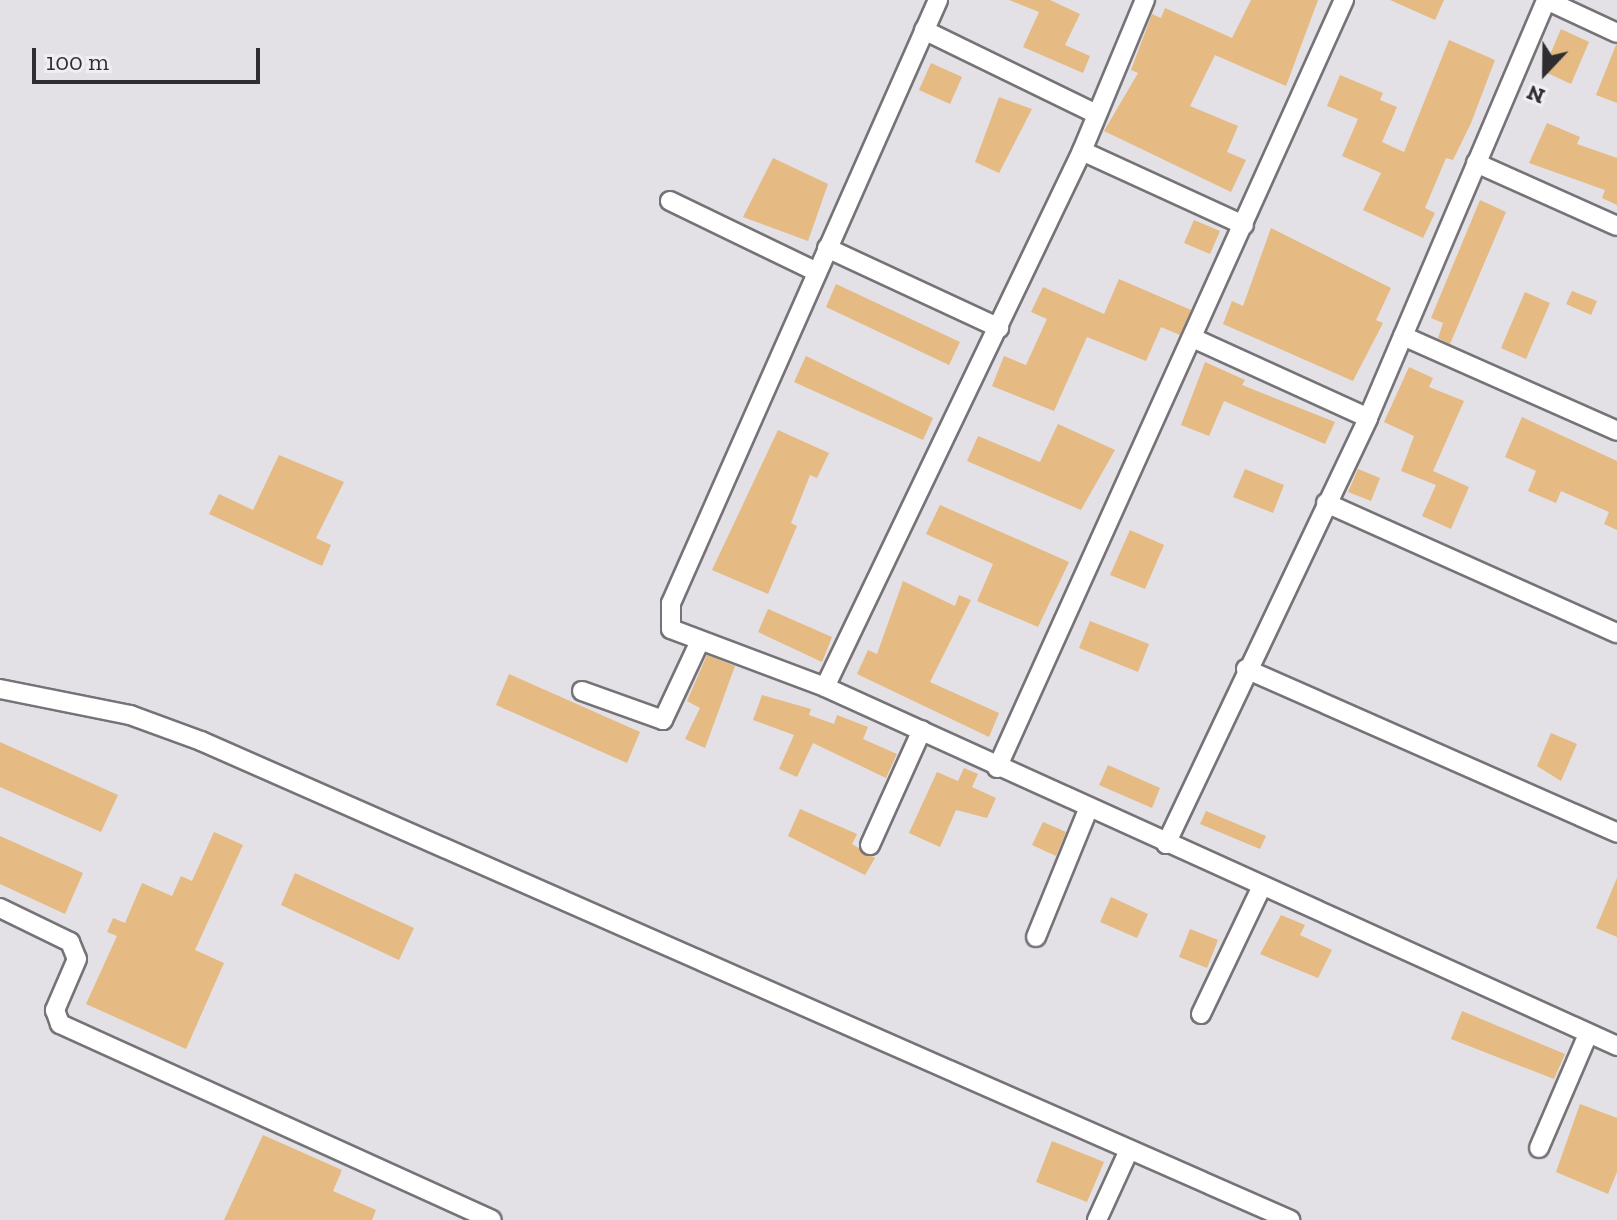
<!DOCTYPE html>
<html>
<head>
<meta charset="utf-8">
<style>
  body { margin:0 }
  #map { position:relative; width:1617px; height:1220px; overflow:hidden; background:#e3e1e5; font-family:"Zilla Slab",serif }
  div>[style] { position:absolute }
  .building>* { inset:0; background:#e5ba83 }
  .roads { filter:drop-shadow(2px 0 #757377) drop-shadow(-2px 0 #757377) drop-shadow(0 2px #757377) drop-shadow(0 -2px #757377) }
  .minor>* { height:18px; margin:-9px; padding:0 9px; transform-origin:9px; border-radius:9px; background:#fff }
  span { translate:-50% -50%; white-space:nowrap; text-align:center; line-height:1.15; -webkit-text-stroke:6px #f0eef2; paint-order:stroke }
  .north { position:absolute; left:1505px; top:32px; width:80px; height:80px; -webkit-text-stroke:6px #f0eef2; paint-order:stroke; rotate:202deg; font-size:22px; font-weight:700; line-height:32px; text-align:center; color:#2e2d2f }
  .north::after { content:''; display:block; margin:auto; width:28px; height:36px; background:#2e2d2f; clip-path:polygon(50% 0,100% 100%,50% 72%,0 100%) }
  .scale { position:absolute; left:32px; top:48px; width:228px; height:36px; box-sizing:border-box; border:4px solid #2e2d2f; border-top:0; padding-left:10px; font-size:24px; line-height:28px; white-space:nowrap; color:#2e2d2f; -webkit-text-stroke:6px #f0eef2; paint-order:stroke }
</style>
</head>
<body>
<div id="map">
  <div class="building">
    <div style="clip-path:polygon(1009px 0,1050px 0,1080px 14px,1065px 45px,1090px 56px,1083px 73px,1023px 47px,1039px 12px)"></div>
    <div style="clip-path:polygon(1251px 0,1318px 0,1286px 86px,1215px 55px,1190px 106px,1238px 126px,1227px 152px,1246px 160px,1231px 192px,1104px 131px,1138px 73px,1131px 70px,1152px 14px,1161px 18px,1165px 8px,1232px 38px)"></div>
    <div style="clip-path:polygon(1390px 0,1444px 0,1435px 20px)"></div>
    <div style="clip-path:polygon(1561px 29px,1589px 42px,1571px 84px,1543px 71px)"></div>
    <div style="clip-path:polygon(1449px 40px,1495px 60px,1471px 123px,1453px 160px,1446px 158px,1425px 208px,1435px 213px,1423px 238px,1363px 210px,1381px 173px,1342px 156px,1358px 119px,1327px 106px,1340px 75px,1383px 93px,1380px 100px,1397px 107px,1382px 142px,1404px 152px)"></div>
    <div style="clip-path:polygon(1616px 45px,1617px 45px,1617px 103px,1596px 95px)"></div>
    <div style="clip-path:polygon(931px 63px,962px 77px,950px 104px,919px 90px)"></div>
    <div style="clip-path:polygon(999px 97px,1032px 109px,999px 173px,975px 162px)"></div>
    <div style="clip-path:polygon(1547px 123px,1580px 137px,1577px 144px,1617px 158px,1617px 205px,1602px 198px,1605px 190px,1529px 163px)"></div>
    <div style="clip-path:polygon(773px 158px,828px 184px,808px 241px,743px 217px)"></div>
    <div style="clip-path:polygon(1480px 200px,1506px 212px,1450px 344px,1438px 338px,1443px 323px,1431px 318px)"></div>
    <div style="clip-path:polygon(1194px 220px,1220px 231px,1210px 254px,1184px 243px)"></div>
    <div style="clip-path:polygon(1271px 228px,1391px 288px,1376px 320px,1383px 323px,1353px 381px,1223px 324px,1232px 301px,1243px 306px)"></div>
    <div style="clip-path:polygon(1119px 279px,1191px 310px,1180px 335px,1161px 327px,1146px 361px,1087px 337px,1054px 411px,992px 386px,1004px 356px,1026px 365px,1047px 319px,1031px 312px,1043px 287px,1104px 314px)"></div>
    <div style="clip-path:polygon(836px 284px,960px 342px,949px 365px,826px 307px)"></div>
    <div style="clip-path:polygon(1572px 291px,1597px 301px,1591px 315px,1566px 304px)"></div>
    <div style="clip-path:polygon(1525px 292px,1550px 303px,1526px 359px,1501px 348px)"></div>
    <div style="clip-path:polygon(806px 356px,933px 418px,923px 440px,794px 382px)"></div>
    <div style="clip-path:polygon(1205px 362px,1245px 380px,1242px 385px,1335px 422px,1325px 444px,1224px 401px,1209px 436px,1181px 425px)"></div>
    <div style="clip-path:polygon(1409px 367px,1433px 378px,1429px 387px,1464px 401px,1433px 471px,1469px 487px,1451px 529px,1422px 516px,1436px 485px,1401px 471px,1414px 436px,1384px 422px)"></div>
    <div style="clip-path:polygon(1522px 417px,1617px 461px,1617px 530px,1604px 524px,1609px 512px,1561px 491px,1556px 503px,1528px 491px,1536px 471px,1505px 457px)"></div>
    <div style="clip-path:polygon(1058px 424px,1115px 450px,1081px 510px,967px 461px,978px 436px,1040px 462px)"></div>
    <div style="clip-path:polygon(778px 430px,829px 453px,817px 478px,810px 475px,791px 523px,797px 526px,768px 594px,712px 570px)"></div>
    <div style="clip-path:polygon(279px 455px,344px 482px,316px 538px,331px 545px,322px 566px,209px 514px,219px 494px,253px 510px)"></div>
    <div style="clip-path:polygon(1245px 469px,1284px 485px,1273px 513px,1233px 497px)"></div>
    <div style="clip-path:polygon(1358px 469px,1380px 478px,1371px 501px,1348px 492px)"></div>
    <div style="clip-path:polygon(940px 505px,1069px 562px,1038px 627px,977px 601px,993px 564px,926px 534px)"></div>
    <div style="clip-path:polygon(1130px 530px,1164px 545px,1145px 589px,1110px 575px)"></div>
    <div style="clip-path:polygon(903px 581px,955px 606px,959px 595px,971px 600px,930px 682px,999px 713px,989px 737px,857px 674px,868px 650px,877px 654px)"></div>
    <div style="clip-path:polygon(768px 609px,832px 637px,822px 662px,758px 632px)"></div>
    <div style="clip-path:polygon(1090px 621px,1149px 644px,1138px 672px,1079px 648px)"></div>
    <div style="clip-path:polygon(707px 655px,735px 666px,705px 748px,685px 739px,700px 708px,687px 701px)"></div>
    <div style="clip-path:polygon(509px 674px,640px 732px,627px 763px,496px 705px)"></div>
    <div style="clip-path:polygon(762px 695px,811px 709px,809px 715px,834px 724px,837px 715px,868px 727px,863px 739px,897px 754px,886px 778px,813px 743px,797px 777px,779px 769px,794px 735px,753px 720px)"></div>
    <div style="clip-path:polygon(1551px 733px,1577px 744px,1561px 781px,1537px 766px)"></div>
    <div style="clip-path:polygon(0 742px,118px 795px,101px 832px,0 787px)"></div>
    <div style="clip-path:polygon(1108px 765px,1160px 788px,1152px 808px,1099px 785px)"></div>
    <div style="clip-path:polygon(964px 768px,978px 774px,972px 787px,996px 798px,987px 818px,956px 810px,940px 847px,909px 833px,937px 772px,958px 781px)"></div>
    <div style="clip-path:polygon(800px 809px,857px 834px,852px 844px,875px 858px,865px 875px,788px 836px)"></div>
    <div style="clip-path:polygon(1206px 811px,1266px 836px,1260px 849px,1200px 824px)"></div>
    <div style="clip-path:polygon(1043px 822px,1066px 832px,1056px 856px,1032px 845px)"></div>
    <div style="clip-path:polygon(214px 832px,243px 845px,195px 950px,224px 963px,186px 1049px,86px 1004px,117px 936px,107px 932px,113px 918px,125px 923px,142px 883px,172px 896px,181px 876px,192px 881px)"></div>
    <div style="clip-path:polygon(0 836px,83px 873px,65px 914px,0 884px)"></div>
    <div style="clip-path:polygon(295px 873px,414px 928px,399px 960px,281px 905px)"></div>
    <div style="clip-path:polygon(1617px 878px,1617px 937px,1596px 928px)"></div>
    <div style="clip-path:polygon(1111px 897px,1148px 914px,1137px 938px,1100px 922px)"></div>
    <div style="clip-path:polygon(1281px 915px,1305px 925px,1300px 935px,1332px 950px,1318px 978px,1260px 954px)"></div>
    <div style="clip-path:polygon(1190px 929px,1218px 940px,1207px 968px,1179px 957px)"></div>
    <div style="clip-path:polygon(1462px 1011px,1565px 1054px,1554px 1079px,1451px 1039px)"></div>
    <div style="clip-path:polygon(1580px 1104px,1617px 1118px,1617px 1172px,1608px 1194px,1556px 1172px)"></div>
    <div style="clip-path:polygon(263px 1135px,342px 1170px,333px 1191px,376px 1210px,372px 1220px,224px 1220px)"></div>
    <div style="clip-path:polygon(1052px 1141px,1104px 1162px,1087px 1202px,1036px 1182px)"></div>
  </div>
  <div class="roads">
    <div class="minor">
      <div style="left:938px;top:0;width:659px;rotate:113.88deg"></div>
      <div style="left:671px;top:603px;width:26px;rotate:90deg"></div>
      <div style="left:671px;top:629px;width:165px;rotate:20.6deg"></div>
      <div style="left:825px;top:687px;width:870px;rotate:24.38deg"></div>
      <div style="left:1546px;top:0;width:78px;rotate:24.9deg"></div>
      <div style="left:924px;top:30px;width:191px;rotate:26deg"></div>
      <div style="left:1082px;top:151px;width:178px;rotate:24.6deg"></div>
      <div style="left:1476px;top:163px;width:154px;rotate:24.1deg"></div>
      <div style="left:670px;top:201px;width:163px;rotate:25.8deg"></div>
      <div style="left:827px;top:248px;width:190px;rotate:24.9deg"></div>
      <div style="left:1403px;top:336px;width:234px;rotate:23.9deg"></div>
      <div style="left:1195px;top:339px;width:190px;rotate:24.5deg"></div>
      <div style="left:1326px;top:503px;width:319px;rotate:24.1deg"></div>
      <div style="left:1246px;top:669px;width:406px;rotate:23.8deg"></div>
      <div style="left:825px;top:687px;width:594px;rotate:-64.38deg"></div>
      <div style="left:1082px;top:151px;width:164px;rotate:-67.4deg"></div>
      <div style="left:0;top:689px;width:133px;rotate:11.3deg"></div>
      <div style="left:130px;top:715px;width:76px;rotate:20.1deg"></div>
      <div style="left:201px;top:741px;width:1190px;rotate:23.74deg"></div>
      <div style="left:582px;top:691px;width:86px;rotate:19.7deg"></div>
      <div style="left:663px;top:720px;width:85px;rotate:-64.9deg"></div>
      <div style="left:997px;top:768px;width:843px;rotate:-65.69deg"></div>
      <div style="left:1166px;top:844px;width:471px;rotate:-64.6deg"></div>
      <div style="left:1368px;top:418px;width:454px;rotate:-66.9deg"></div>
      <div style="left:870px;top:845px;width:126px;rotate:-65.7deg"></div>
      <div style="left:0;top:908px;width:78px;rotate:25.9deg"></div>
      <div style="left:70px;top:942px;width:18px;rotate:68deg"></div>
      <div style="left:77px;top:959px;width:56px;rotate:113.3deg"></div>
      <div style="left:55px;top:1010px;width:15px;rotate:70deg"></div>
      <div style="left:60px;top:1024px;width:474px;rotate:24.4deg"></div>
      <div style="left:1036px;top:937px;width:140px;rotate:-67.8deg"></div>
      <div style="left:1201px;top:1014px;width:142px;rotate:-64.5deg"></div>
      <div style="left:1539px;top:1148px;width:124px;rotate:-66.7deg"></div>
      <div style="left:1097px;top:1220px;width:77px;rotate:-65.4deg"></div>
    </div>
  </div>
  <div class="north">N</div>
  <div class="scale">100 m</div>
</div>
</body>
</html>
